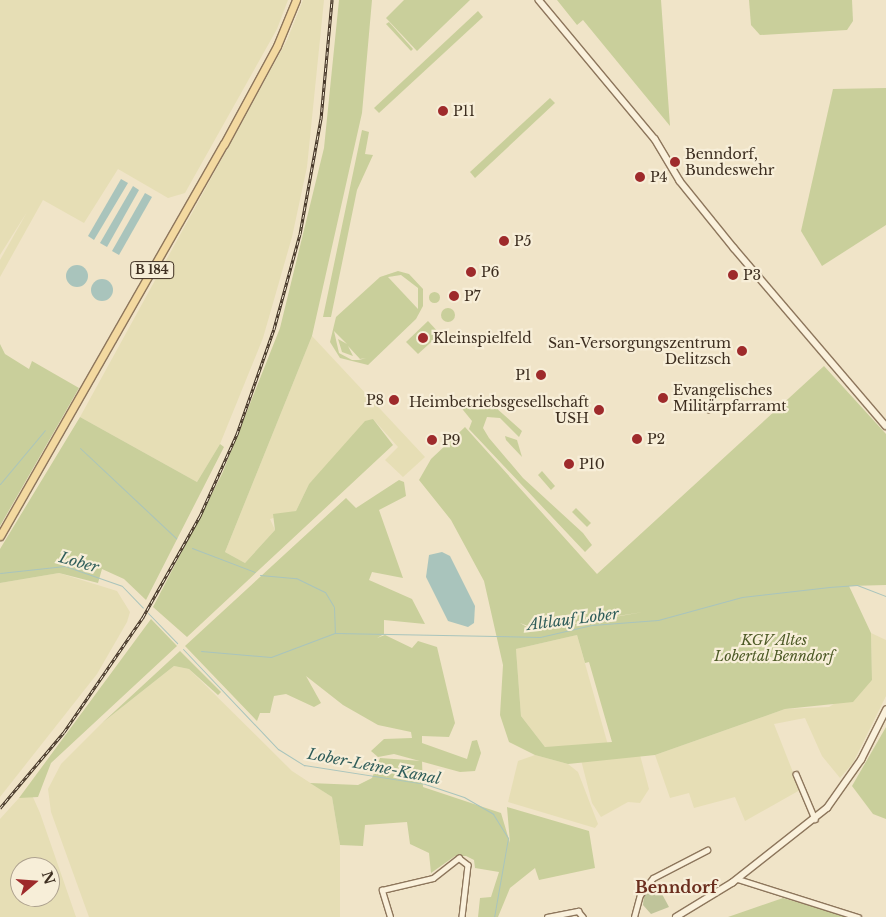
<!DOCTYPE html>
<html>
<head>
<meta charset="utf-8">
<style>
  body { margin:0 }
  #map { position:relative; width:886px; height:917px; overflow:hidden; background:#f0e4c8; font-family:"Libre Baskerville",serif }
  div>[style] { position:absolute }
  .farmland>* { inset:0; background:#e6deb5 }
  .green>* { inset:0; background:#c9cf9b }
  .round { border-radius:50% }
  .cemetery>* { inset:0; background:#bfc49a }
  .water>* { inset:0; background:#a9c4bc }
  .stream>* { height:1px; margin:-0.5px; padding:0 0.5px; transform-origin:0.5px; border-radius:0.5px; background:#a9c4bc }
  .roads { filter:drop-shadow(1px 0 #8d765c) drop-shadow(-1px 0 #8d765c) drop-shadow(0 1px #8d765c) drop-shadow(0 -1px #8d765c) }
  .pedestrian>* { height:3px; margin:-1.5px; padding:0 1.5px; transform-origin:1.5px; border-radius:1.5px; background:#faf1dc }
  .minor>* { height:4.5px; margin:-2.25px; padding:0 2.25px; transform-origin:2.25px; border-radius:2.25px; background:#faf1dc }
  .tertiary>* { height:5.5px; margin:-2.75px; padding:0 2.75px; transform-origin:2.75px; border-radius:2.75px; background:#faf1dc }
  .primary>* { height:7px; margin:-3.5px; padding:0 3.5px; transform-origin:3.5px; border-radius:3.5px; background:#f3d9a0 }
  .rail>* { height:3px; margin-top:-1.5px; transform-origin:0; background:repeating-linear-gradient(90deg,#f7eed8 0 4px,#3d2e20 0 8px); box-sizing:border-box; border-block:1px solid #3d2e20 }
  .dots>* { width:14px; height:14px; translate:-50% -50%; box-sizing:border-box; border:2px solid #f7eed8; border-radius:50% }
  span { translate:-50% -50%; white-space:nowrap; text-align:center; line-height:1.15; -webkit-text-stroke:4.5px #f7eed8; paint-order:stroke }
  .shield-label span { padding:1px 4px; background:#f7eed8; border:1px solid; border-radius:4px; -webkit-text-stroke-width:0 }
  .shield-label { font-size:12px; color:#3d2e20; font-weight:700 }
  .poi-label { font-size:14px; color:#3d2e20 }
  .left { translate:0 -50%; text-align:left }
  .right { translate:-100% -50%; text-align:right }
  .park-label { font-size:14px; color:#4d5a26; font-style:italic }
  .water-label { font-size:15px; color:#2f5d5a; font-style:italic }
  .quarter-label { font-size:16px; color:#6b2e1e; font-weight:700 }
  .north { position:absolute; left:10px; top:857px; width:50px; height:50px; box-sizing:border-box; background:#f7eed8; border:1px solid #ada18e; border-radius:50%; rotate:72deg; font-size:14px; font-weight:700; line-height:20px; text-align:center; color:#3d2e20 }
  .north::after { content:''; display:block; margin:auto; width:18px; height:22px; background:#9e2a2b; clip-path:polygon(50% 0,100% 100%,50% 72%,0 100%) }
</style>
</head>
<body>
<div id="map">
  <div class="farmland">
    <div style="clip-path:polygon(0 0,288px 0,277px 29px,185px 193px,168px 198px,118px 169px,84px 223px,43px 200px,0 277px,0 260px,27px 212px,0 255px)"></div>
    <div style="clip-path:polygon(303px 0,324px 0,307px 167px,292px 237px,263px 338px,220px 444px,197px 482px,80px 417px,287px 40px)"></div>
    <div style="clip-path:polygon(312px 336px,425px 457px,403px 477px,385px 460px,398px 447px,373px 419px,309px 484px,296px 511px,270px 519px,275px 530px,245px 563px,225px 552px)"></div>
    <div style="clip-path:polygon(59px 573px,117px 591px,130px 612px,127px 622px,97px 674px,0 797px,0 583px)"></div>
    <div style="clip-path:polygon(871px 633px,886px 640px,886px 696px,853px 763px,840px 778px,822px 756px,805px 718px,774px 724px,800px 790px,745px 821px,735px 797px,694px 808px,689px 793px,670px 798px,655px 755px,785px 709px,829px 707px,872px 680px)"></div>
    <div style="clip-path:polygon(577px 635px,608px 745px,545px 747px,521px 716px,516px 649px)"></div>
    <div style="clip-path:polygon(174px 666px,189px 669px,292px 771px,332px 797px,340px 845px,340px 917px,89px 917px,51px 812px,48px 789px,61px 764px,102px 723px)"></div>
    <div style="clip-path:polygon(535px 755px,568px 764px,578px 772px,598px 824px,595px 828px,508px 802px,518px 761px)"></div>
    <div style="clip-path:polygon(640px 755px,649px 789px,640px 803px,628px 802px,601px 817px,592px 803px,581px 760px)"></div>
    <div style="clip-path:polygon(evenodd,32px 795px,40px 813px,76px 917px,0 917px,0 819px,19px 798px,32px 795px,20px 867px,50px 867px,50px 897px,20px 897px,20px 867px)"></div>
  </div>
  <div class="green">
    <div style="clip-path:polygon(339px 0,372px 0,362px 113px,312px 336px,225px 552px,245px 563px,275px 530px,273px 514px,296px 511px,309px 484px,365px 421px,373px 419px,393px 445px,187px 637px,153px 607px,222px 474px,280px 328px,324px 148px)"></div>
    <div style="clip-path:polygon(404px 0,470px 0,417px 51px,386px 18px)"></div>
    <div style="clip-path:polygon(557px 0,661px 0,670px 126px,583px 20px,577px 25px)"></div>
    <div style="clip-path:polygon(749px 0,852px 0,853px 21px,847px 30px,760px 35px,751px 25px)"></div>
    <div style="clip-path:polygon(478px 11px,483px 17px,379px 113px,374px 108px)"></div>
    <div style="clip-path:polygon(389px 22px,413px 49px,411px 51px,386px 24px)"></div>
    <div style="clip-path:polygon(886px 88px,886px 225px,822px 266px,801px 231px,833px 89px)"></div>
    <div style="clip-path:polygon(550px 98px,555px 103px,475px 178px,470px 172px)"></div>
    <div style="clip-path:polygon(362px 130px,369px 132px,365px 154px,373px 155px,357px 190px,331px 317px,323px 317px)"></div>
    <div style="clip-path:polygon(evenodd,398px 271px,409px 274px,423px 289px,423px 306px,416px 319px,368px 365px,340px 358px,330px 342px,336px 317px,380px 277px,398px 271px,401px 275px,418px 288px,418px 309px,388px 277px,401px 275px,398px 271px,334px 331px,347px 344px,338px 339px,342px 352px,353px 356px,348px 346px,360px 359px,366px 358px,359px 360px,352px 360px,339px 353px,334px 331px)"></div>
    <div class="round" style="left:428.5px;top:291.5px;width:11px;height:11px"></div>
    <div class="round" style="left:441px;top:308px;width:14px;height:14px"></div>
    <div style="clip-path:polygon(428px 321px,440px 334px,418px 354px,406px 342px)"></div>
    <div style="clip-path:polygon(0 344px,5px 354px,29px 369px,32px 361px,79px 388px,0 526px)"></div>
    <div style="clip-path:polygon(evenodd,824px 366px,886px 434px,886px 585px,849px 586px,871px 633px,872px 680px,853px 702px,785px 709px,655px 755px,568px 764px,535px 755px,509px 742px,500px 715px,503px 665px,484px 581px,451px 520px,419px 480px,431px 459px,465px 427px,597px 574px,824px 366px,643px 612px,534px 631px,520px 623px,536px 629px,643px 612px,824px 366px,577px 635px,585px 663px,589px 662px,612px 742px,545px 747px,521px 716px,516px 649px,577px 635px)"></div>
    <div style="clip-path:polygon(495px 396px,498px 398px,495px 407px,522px 431px,519px 437px,500px 418px,487px 417px,483px 428px,489px 438px,523px 478px,583px 533px,592px 545px,585px 552px,469px 429px,472px 421px,459px 405px,486px 407px)"></div>
    <div style="clip-path:polygon(80px 417px,197px 482px,220px 444px,224px 447px,146px 600px,124px 579px,102px 569px,98px 583px,59px 573px,0 583px,0 549px)"></div>
    <div style="clip-path:polygon(505px 436px,517px 440px,522px 457px,506px 440px)"></div>
    <div style="clip-path:polygon(542px 471px,555px 486px,551px 490px,538px 475px)"></div>
    <div style="clip-path:polygon(399px 480px,404px 482px,406px 496px,379px 510px,403px 578px,372px 572px,369px 580px,412px 599px,425px 624px,384px 620px,384px 634px,377px 638px,385px 635px,412px 648px,418px 641px,437px 647px,455px 723px,449px 737px,422px 736px,422px 743px,467px 759px,472px 741px,477px 740px,481px 753px,475px 771px,460px 772px,394px 754px,378px 757px,371px 751px,384px 739px,412px 738px,411px 732px,378px 725px,343px 705px,306px 676px,321px 703px,314px 707px,286px 694px,274px 696px,270px 713px,260px 713px,257px 721px,185px 646px,346px 498px,356px 508px)"></div>
    <div style="clip-path:polygon(576px 508px,591px 523px,587px 527px,572px 512px)"></div>
    <div style="clip-path:polygon(151px 619px,177px 646px,51px 763px,38px 797px,19px 798px)"></div>
    <div style="clip-path:polygon(180px 651px,221px 692px,218px 695px,189px 669px,174px 666px,102px 723px)"></div>
    <div style="clip-path:polygon(886px 727px,886px 819px,873px 814px,852px 786px)"></div>
    <div style="clip-path:polygon(380px 758px,422px 761px,423px 787px,501px 813px,510px 843px,507px 807px,589px 831px,595px 868px,539px 880px,535px 868px,510px 888px,498px 917px,478px 917px,480px 898px,491px 897px,499px 872px,475px 868px,474px 860px,466px 856px,455px 856px,431px 873px,429px 853px,410px 844px,407px 822px,365px 825px,363px 846px,340px 845px,332px 797px,310px 783px,358px 785px,372px 778px)"></div>
    <div style="clip-path:polygon(783px 898px,842px 915px,850px 917px,728px 917px)"></div>
  </div>
  <div class="cemetery">
    <div style="clip-path:polygon(655px 881px,669px 907px,651px 914px,643px 905px,644px 895px)"></div>
  </div>
  <div class="water">
    <div style="clip-path:polygon(121px 179px,128px 183px,94px 240px,88px 236px)"></div>
    <div style="clip-path:polygon(133px 186px,139px 190px,107px 247px,100px 243px)"></div>
    <div style="clip-path:polygon(145px 193px,152px 197px,119px 255px,112px 251px)"></div>
    <div class="round" style="left:66px;top:265px;width:22px;height:22px"></div>
    <div class="round" style="left:91px;top:279px;width:22px;height:22px"></div>
    <div style="clip-path:polygon(442px 552px,450px 556px,475px 606px,474px 623px,468px 627px,448px 621px,426px 577px,429px 555px)"></div>
  </div>
  <div class="stream">
    <div style="left:80px;top:448px;width:132px;rotate:43.2deg"></div>
    <div style="left:0;top:484px;width:70px;rotate:-50.2deg"></div>
    <div style="left:192px;top:548px;width:67px;rotate:20.9deg"></div>
    <div style="left:0;top:573px;width:65px;rotate:-6.1deg"></div>
    <div style="left:65px;top:566px;width:60px;rotate:19.3deg"></div>
    <div style="left:122px;top:586px;width:30px;rotate:46deg"></div>
    <div style="left:260px;top:575px;width:36px;rotate:5deg"></div>
    <div style="left:296px;top:578px;width:32px;rotate:26deg"></div>
    <div style="left:325px;top:592px;width:17px;rotate:59deg"></div>
    <div style="left:334px;top:607px;width:26px;rotate:88deg"></div>
    <div style="left:148px;top:613px;width:42px;rotate:46deg"></div>
    <div style="left:183px;top:649px;width:138px;rotate:46.5deg"></div>
    <div style="left:278px;top:749px;width:31px;rotate:32deg"></div>
    <div style="left:304px;top:765px;width:122px;rotate:8.9deg"></div>
    <div style="left:425px;top:784px;width:41px;rotate:18.4deg"></div>
    <div style="left:464px;top:797px;width:34px;rotate:30deg"></div>
    <div style="left:493px;top:814px;width:28px;rotate:58deg"></div>
    <div style="left:508px;top:838px;width:80px;rotate:100deg"></div>
    <div style="left:201px;top:651px;width:70px;rotate:4.9deg"></div>
    <div style="left:271px;top:657px;width:68px;rotate:-20.6deg"></div>
    <div style="left:335px;top:633px;width:205px;rotate:1.1deg"></div>
    <div style="left:540px;top:637px;width:53px;rotate:-13deg"></div>
    <div style="left:592px;top:625px;width:66px;rotate:-4.3deg"></div>
    <div style="left:658px;top:620px;width:87px;rotate:-15.3deg"></div>
    <div style="left:742px;top:597px;width:88px;rotate:-6.6deg"></div>
    <div style="left:829px;top:587px;width:28px;rotate:-4deg"></div>
    <div style="left:857px;top:585px;width:31px;rotate:21deg"></div>
  </div>
  <div class="roads">
    <div class="pedestrian">
      <div style="left:701px;top:402px;width:11px;rotate:49deg"></div>
    </div>
    <div class="minor">
      <div style="left:796px;top:774px;width:49px;rotate:67.1deg"></div>
      <div style="left:738px;top:879px;width:126px;rotate:17.6deg"></div>
      <div style="left:390px;top:917px;width:28px;rotate:-107deg"></div>
      <div style="left:382px;top:890px;width:52px;rotate:-13.2deg"></div>
      <div style="left:433px;top:878px;width:33px;rotate:-38deg"></div>
      <div style="left:459px;top:858px;width:11px;rotate:38deg"></div>
      <div style="left:468px;top:865px;width:52px;rotate:96.6deg"></div>
      <div style="left:547px;top:917px;width:32px;rotate:-11deg"></div>
      <div style="left:578px;top:911px;width:8px;rotate:50deg"></div>
      <div style="left:634px;top:917px;width:23px;rotate:-75deg"></div>
      <div style="left:640px;top:895px;width:21px;rotate:-53deg"></div>
      <div style="left:653px;top:878px;width:61px;rotate:-27.4deg"></div>
    </div>
    <div class="tertiary">
      <div style="left:539px;top:0;width:181px;rotate:50.2deg"></div>
      <div style="left:655px;top:139px;width:49px;rotate:59.2deg"></div>
      <div style="left:680px;top:181px;width:86px;rotate:51.1deg"></div>
      <div style="left:734px;top:248px;width:234px;rotate:49.5deg"></div>
      <div style="left:676px;top:917px;width:66px;rotate:-31.3deg"></div>
      <div style="left:732px;top:883px;width:121px;rotate:-38.3deg"></div>
      <div style="left:827px;top:808px;width:59px;rotate:-54.7deg"></div>
      <div style="left:861px;top:760px;width:56px;rotate:-63.4deg"></div>
    </div>
    <div class="primary">
      <div style="left:0;top:536px;width:451px;rotate:-60.3deg"></div>
      <div style="left:224px;top:144px;width:111px;rotate:-61.6deg"></div>
      <div style="left:277px;top:46px;width:50px;rotate:-67.6deg"></div>
    </div>
  </div>
  <div class="rail">
    <div style="left:0;top:808px;width:99px;rotate:-49.9deg"></div>
    <div style="left:64px;top:732px;width:140px;rotate:-55.5deg"></div>
    <div style="left:143px;top:617px;width:116px;rotate:-60.6deg"></div>
    <div style="left:200px;top:516px;width:90px;rotate:-65.7deg"></div>
    <div style="left:237px;top:434px;width:111px;rotate:-70.6deg"></div>
    <div style="left:274px;top:329px;width:98px;rotate:-74.7deg"></div>
    <div style="left:300px;top:234px;width:117px;rotate:-79.7deg"></div>
    <div style="left:321px;top:119px;width:120px;rotate:-84.7deg"></div>
  </div>
  <div class="dots">
    <div style="left:443px;top:111px;background:#9e2a2b"></div>
    <div style="left:675px;top:162px;background:#9e2a2b"></div>
    <div style="left:640px;top:177px;background:#9e2a2b"></div>
    <div style="left:504px;top:241px;background:#9e2a2b"></div>
    <div style="left:471px;top:272px;background:#9e2a2b"></div>
    <div style="left:733px;top:275px;background:#9e2a2b"></div>
    <div style="left:454px;top:296px;background:#9e2a2b"></div>
    <div style="left:423px;top:338px;background:#9e2a2b"></div>
    <div style="left:742px;top:351px;background:#9e2a2b"></div>
    <div style="left:541px;top:375px;background:#9e2a2b"></div>
    <div style="left:663px;top:398px;background:#9e2a2b"></div>
    <div style="left:394px;top:400px;background:#9e2a2b"></div>
    <div style="left:599px;top:410px;background:#9e2a2b"></div>
    <div style="left:637px;top:439px;background:#9e2a2b"></div>
    <div style="left:432px;top:440px;background:#9e2a2b"></div>
    <div style="left:569px;top:464px;background:#9e2a2b"></div>
  </div>
  <div class="shield-label">
    <span style="left:152px;top:270px">B 184</span>
  </div>
  <div class="poi-label">
    <span class="left" style="left:453px;top:111px">P11</span>
    <span class="left" style="left:685px;top:162px">Benndorf,<br>Bundeswehr</span>
    <span class="left" style="left:650px;top:177px">P4</span>
    <span class="left" style="left:514px;top:241px">P5</span>
    <span class="left" style="left:481px;top:272px">P6</span>
    <span class="left" style="left:743px;top:275px">P3</span>
    <span class="left" style="left:464px;top:296px">P7</span>
    <span class="left" style="left:433px;top:338px">Kleinspielfeld</span>
    <span class="right" style="left:731px;top:351px">San-Versorgungszentrum<br>Delitzsch</span>
    <span class="right" style="left:531px;top:375px">P1</span>
    <span class="left" style="left:673px;top:398px">Evangelisches<br>Militärpfarramt</span>
    <span class="right" style="left:384px;top:400px">P8</span>
    <span class="right" style="left:589px;top:410px">Heimbetriebsgesellschaft<br>USH</span>
    <span class="left" style="left:647px;top:439px">P2</span>
    <span class="left" style="left:442px;top:440px">P9</span>
    <span class="left" style="left:579px;top:464px">P10</span>
  </div>
  <div class="park-label">
    <span style="left:774px;top:648px">KGV Altes<br>Lobertal Benndorf</span>
  </div>
  <div class="water-label">
    <span style="left:79px;top:562px;rotate:16deg">Lober</span>
    <span style="left:573px;top:619px;rotate:-7deg">Altlauf Lober</span>
    <span style="left:374px;top:766px;rotate:11deg">Lober-Leine-Kanal</span>
  </div>
  <div class="quarter-label">
    <span style="left:676px;top:887px">Benndorf</span>
  </div>
  <div class="north">N</div>
</div>
</body>
</html>
